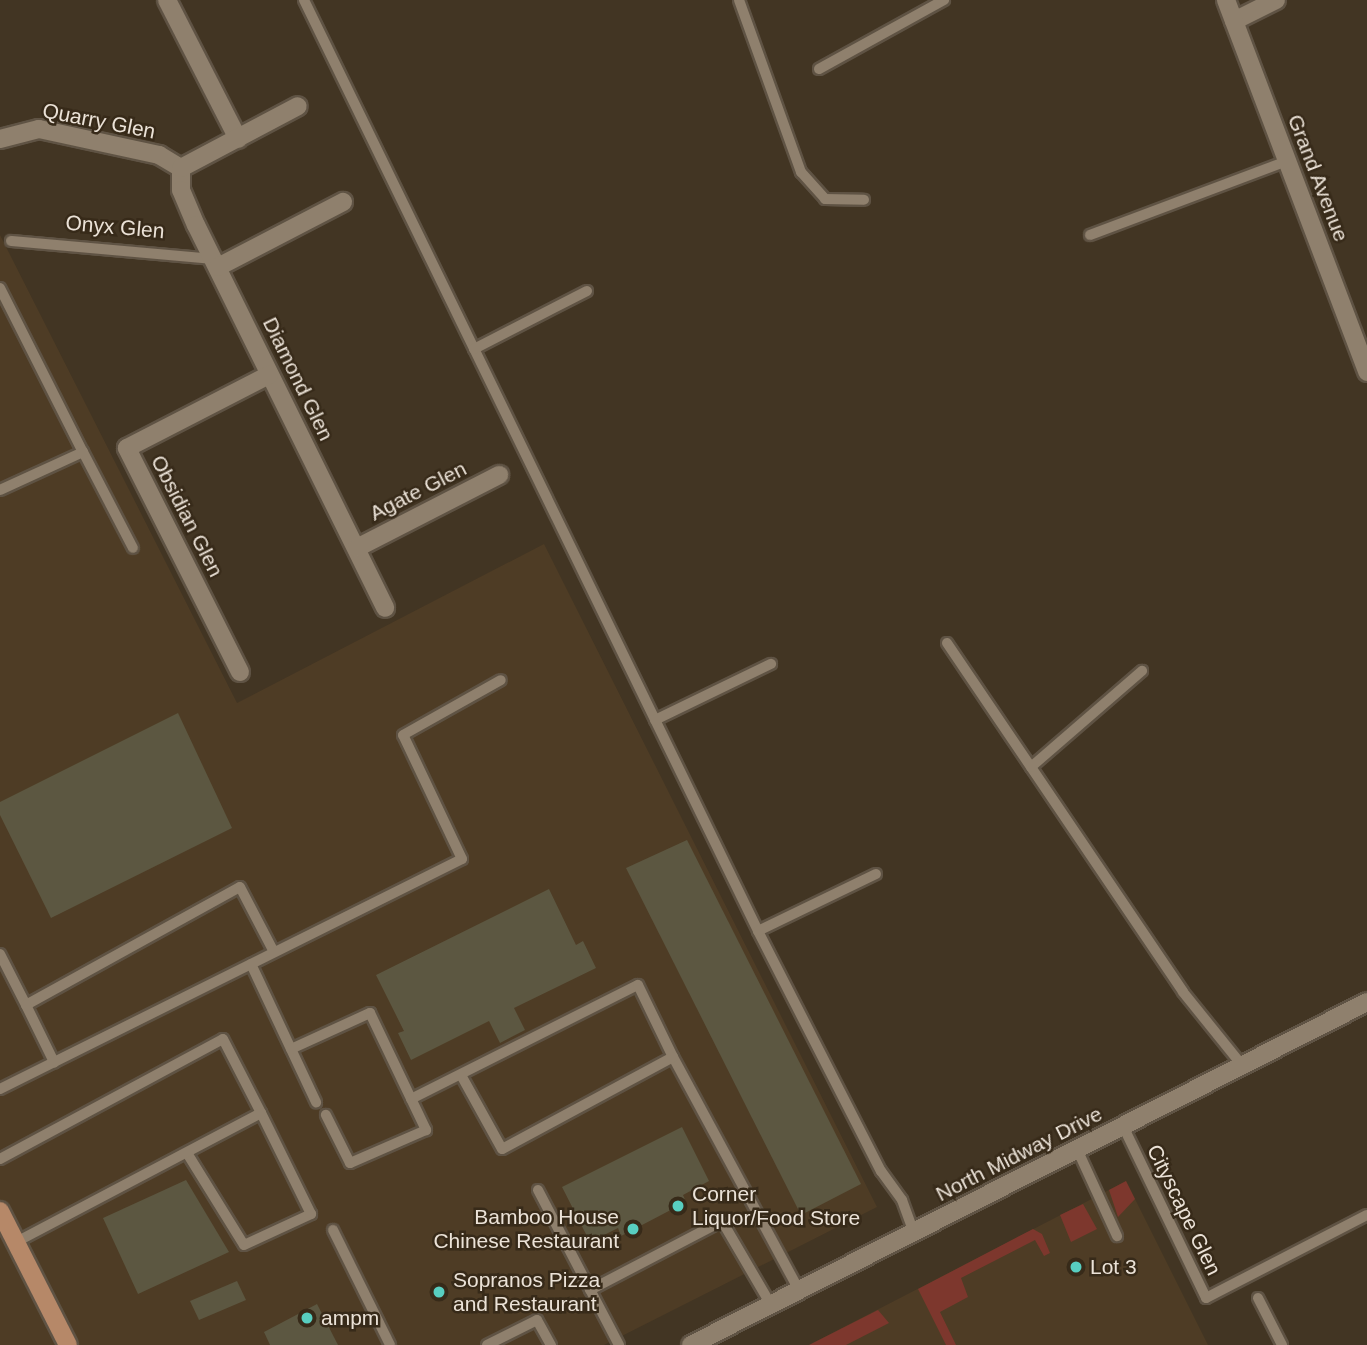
<!DOCTYPE html>
<html>
<head>
<meta charset="utf-8">
<style>
  body { margin:0 }
  #map { position:relative; width:1367px; height:1345px; overflow:hidden; background:#423523; font-family:Helvetica,sans-serif }
  div>[style] { position:absolute }
  .built>* { inset:0; background:#4e3c25 }
  .green>* { inset:0; background:#7d372d }
  .building>* { inset:0; background:#5c5741 }
  .roads { filter:drop-shadow(2px 0 #5f5344) drop-shadow(-2px 0 #5f5344) drop-shadow(0 2px #5f5344) drop-shadow(0 -2px #5f5344) }
  .service>* { height:10px; margin:-5px; padding:0 5px; transform-origin:5px; border-radius:5px; background:#8f806d }
  .minor>* { height:18px; margin:-9px; padding:0 9px; transform-origin:9px; border-radius:9px; background:#8f806d }
  .tertiary>* { height:18px; margin:-9px; padding:0 9px; transform-origin:9px; border-radius:9px; background:#8f806d }
  .secondary>* { height:18px; margin:-9px; padding:0 9px; transform-origin:9px; border-radius:9px; background:#8f806d }
  .primary>* { height:18px; margin:-9px; padding:0 9px; transform-origin:9px; border-radius:9px; background:#b68868 }
  .dots>* { width:19px; height:19px; translate:-50% -50%; box-sizing:border-box; border:4px solid #372a19; border-radius:50% }
  span { translate:-50% -50%; white-space:nowrap; text-align:center; line-height:1.15; -webkit-text-stroke:5px #372a19; paint-order:stroke }
  .street-label { font-size:21px; color:#ebe2d7 }
  .poi-label { font-size:21px; color:#ebe2d7 }
  .left { translate:0 -50%; text-align:left }
  .right { translate:-100% -50%; text-align:right }
</style>
</head>
<body>
<div id="map">
  <div class="built">
    <div style="clip-path:polygon(0 235px,237px 703px,544px 544px,877px 1207px,604px 1345px,0 1345px)"></div>
    <div style="clip-path:polygon(1126px 1181px,1208px 1345px,809px 1345px,1082px 1204px)"></div>
  </div>
  <div class="green">
    <div style="clip-path:polygon(1126px 1181px,1135px 1199px,1118px 1217px,1109px 1190px)"></div>
    <div style="clip-path:polygon(1083px 1204px,1097px 1229px,1071px 1242px,1060px 1215px)"></div>
    <div style="clip-path:polygon(1033px 1229px,1042px 1234px,1050px 1253px,1044px 1256px,1035px 1240px,961px 1278px,968px 1297px,940px 1312px,956px 1345px,946px 1345px,918px 1289px)"></div>
    <div style="clip-path:polygon(878px 1310px,889px 1323px,846px 1345px,809px 1345px)"></div>
  </div>
  <div class="building">
    <div style="clip-path:polygon(178px 713px,232px 828px,51px 918px,0 815px,0 802px)"></div>
    <div style="clip-path:polygon(687px 840px,861px 1184px,801px 1215px,626px 868px)"></div>
    <div style="clip-path:polygon(549px 889px,576px 945px,583px 941px,596px 968px,514px 1008px,525px 1030px,500px 1043px,489px 1021px,411px 1060px,398px 1033px,404px 1031px,376px 975px)"></div>
    <div style="clip-path:polygon(682px 1127px,709px 1181px,683px 1195px,686px 1202px,621px 1236px,618px 1228px,590px 1242px,562px 1187px)"></div>
    <div style="clip-path:polygon(186px 1180px,229px 1252px,138px 1294px,103px 1218px)"></div>
    <div style="clip-path:polygon(237px 1281px,246px 1300px,199px 1320px,190px 1301px)"></div>
    <div style="clip-path:polygon(317px 1304px,338px 1345px,270px 1345px,264px 1332px)"></div>
  </div>
  <div class="roads">
    <div class="service">
      <div style="left:304px;top:0;width:1036px;rotate:64deg"></div>
      <div style="left:758px;top:931px;width:270px;rotate:62.9deg"></div>
      <div style="left:881px;top:1171px;width:36px;rotate:54deg"></div>
      <div style="left:902px;top:1200px;width:35px;rotate:70deg"></div>
      <div style="left:739px;top:0;width:183px;rotate:70.2deg"></div>
      <div style="left:801px;top:172px;width:36px;rotate:48deg"></div>
      <div style="left:825px;top:199px;width:39px;rotate:1deg"></div>
      <div style="left:819px;top:69px;width:143px;rotate:-28.9deg"></div>
      <div style="left:1090px;top:235px;width:210px;rotate:-20.6deg"></div>
      <div style="left:11px;top:241px;width:204px;rotate:5.1deg"></div>
      <div style="left:0;top:288px;width:184px;rotate:63.2deg"></div>
      <div style="left:83px;top:452px;width:91px;rotate:155.4deg"></div>
      <div style="left:474px;top:349px;width:127px;rotate:-27.2deg"></div>
      <div style="left:83px;top:452px;width:108px;rotate:62.5deg"></div>
      <div style="left:947px;top:643px;width:421px;rotate:55.9deg"></div>
      <div style="left:1183px;top:992px;width:94px;rotate:51.1deg"></div>
      <div style="left:655px;top:720px;width:129px;rotate:-25.8deg"></div>
      <div style="left:1031px;top:767px;width:147px;rotate:-40.9deg"></div>
      <div style="left:758px;top:931px;width:131px;rotate:-25.8deg"></div>
      <div style="left:0;top:954px;width:57px;rotate:63deg"></div>
      <div style="left:26px;top:1005px;width:244px;rotate:-28.9deg"></div>
      <div style="left:240px;top:887px;width:73px;rotate:62.4deg"></div>
      <div style="left:251px;top:964px;width:153px;rotate:64.8deg"></div>
      <div style="left:26px;top:1005px;width:64px;rotate:63.8deg"></div>
      <div style="left:291px;top:1049px;width:87px;rotate:-24.5deg"></div>
      <div style="left:370px;top:1013px;width:130px;rotate:64.4deg"></div>
      <div style="left:426px;top:1130px;width:83px;rotate:156.5deg"></div>
      <div style="left:350px;top:1163px;width:54px;rotate:-116.6deg"></div>
      <div style="left:673px;top:1057px;width:265px;rotate:61.6deg"></div>
      <div style="left:0;top:1089px;width:516px;rotate:-26.47deg"></div>
      <div style="left:462px;top:859px;width:137px;rotate:-115.4deg"></div>
      <div style="left:403px;top:735px;width:112px;rotate:-29.3deg"></div>
      <div style="left:411px;top:1099px;width:254px;rotate:-26.7deg"></div>
      <div style="left:638px;top:985px;width:80px;rotate:64.1deg"></div>
      <div style="left:673px;top:1057px;width:194px;rotate:151.7deg"></div>
      <div style="left:502px;top:1149px;width:85px;rotate:-119deg"></div>
      <div style="left:1123px;top:1126px;width:191px;rotate:64.2deg"></div>
      <div style="left:1206px;top:1298px;width:181px;rotate:-27.3deg"></div>
      <div style="left:1077px;top:1149px;width:96px;rotate:65.3deg"></div>
      <div style="left:187px;top:1153px;width:108px;rotate:58.2deg"></div>
      <div style="left:244px;top:1245px;width:74px;rotate:-24.8deg"></div>
      <div style="left:311px;top:1214px;width:113px;rotate:-116.3deg"></div>
      <div style="left:0;top:1159px;width:253px;rotate:-28.3deg"></div>
      <div style="left:223px;top:1039px;width:83px;rotate:62.8deg"></div>
      <div style="left:261px;top:1113px;width:277px;rotate:152.2deg"></div>
      <div style="left:538px;top:1190px;width:175px;rotate:62.4deg"></div>
      <div style="left:333px;top:1230px;width:128px;rotate:63.6deg"></div>
      <div style="left:590px;top:1290px;width:149px;rotate:-27.6deg"></div>
      <div style="left:722px;top:1221px;width:97px;rotate:59.7deg"></div>
      <div style="left:1258px;top:1298px;width:53px;rotate:62.9deg"></div>
      <div style="left:487px;top:1345px;width:56px;rotate:-26.6deg"></div>
      <div style="left:537px;top:1320px;width:29px;rotate:61deg"></div>
    </div>
    <div class="minor">
      <div style="left:167px;top:0;width:156px;rotate:62.9deg"></div>
      <div style="left:1234px;top:21px;width:47px;rotate:-26.6deg"></div>
      <div style="left:0;top:139px;width:40px;rotate:-14.4deg"></div>
      <div style="left:39px;top:129px;width:123px;rotate:12.2deg"></div>
      <div style="left:159px;top:155px;width:26px;rotate:31deg"></div>
      <div style="left:181px;top:168px;width:22px;rotate:90deg"></div>
      <div style="left:181px;top:190px;width:38px;rotate:67deg"></div>
      <div style="left:196px;top:225px;width:427px;rotate:63.7deg"></div>
      <div style="left:181px;top:168px;width:132px;rotate:-27.9deg"></div>
      <div style="left:218px;top:267px;width:141px;rotate:-27.5deg"></div>
      <div style="left:357px;top:548px;width:160px;rotate:-27.2deg"></div>
      <div style="left:240px;top:672px;width:251px;rotate:-116.8deg"></div>
      <div style="left:127px;top:448px;width:160px;rotate:-27.2deg"></div>
    </div>
    <div class="tertiary">
      <div style="left:691px;top:1345px;width:758px;rotate:-26.9deg"></div>
    </div>
    <div class="secondary">
      <div style="left:1226px;top:0;width:398px;rotate:69.2deg"></div>
    </div>
    <div class="primary">
      <div style="left:0;top:1211px;width:150px;rotate:63.1deg"></div>
    </div>
  </div>
  <div class="dots">
    <div style="left:678px;top:1206px;background:#58cec0"></div>
    <div style="left:633px;top:1229px;background:#58cec0"></div>
    <div style="left:1076px;top:1267px;background:#58cec0"></div>
    <div style="left:439px;top:1292px;background:#58cec0"></div>
    <div style="left:307px;top:1318px;background:#58cec0"></div>
  </div>
  <div class="street-label">
    <span style="left:99px;top:121px;rotate:11deg">Quarry Glen</span>
    <span style="left:1318px;top:178px;rotate:69deg">Grand Avenue</span>
    <span style="left:115px;top:227px;rotate:5deg">Onyx Glen</span>
    <span style="left:298px;top:379px;rotate:64deg">Diamond Glen</span>
    <span style="left:418px;top:491px;rotate:-27deg">Agate Glen</span>
    <span style="left:187px;top:516px;rotate:63deg">Obsidian Glen</span>
    <span style="left:1019px;top:1154px;rotate:-27deg">North Midway Drive</span>
    <span style="left:1184px;top:1210px;rotate:64deg">Cityscape Glen</span>
  </div>
  <div class="poi-label">
    <span class="left" style="left:692px;top:1206px">Corner<br>Liquor/Food Store</span>
    <span class="right" style="left:619px;top:1229px">Bamboo House<br>Chinese Restaurant</span>
    <span class="left" style="left:1090px;top:1267px">Lot 3</span>
    <span class="left" style="left:453px;top:1292px">Sopranos Pizza<br>and Restaurant</span>
    <span class="left" style="left:321px;top:1318px">ampm</span>
  </div>
</div>
</body>
</html>
